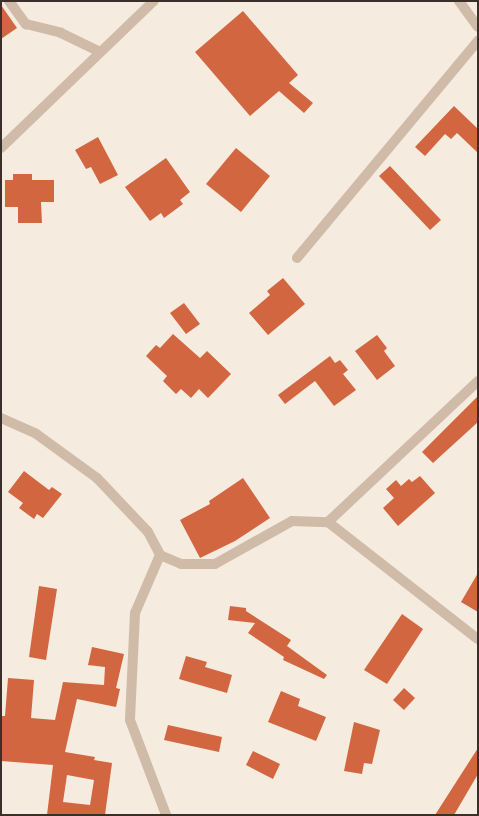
<!DOCTYPE html>
<html>
<head>
<meta charset="utf-8">
<style>
  body { margin:0 }
  #map { position:relative; width:479px; height:816px; overflow:hidden; background:#f5ebde; font-family:"IBM Plex Sans",sans-serif }
  div>[style] { position:absolute }
  .building>* { inset:0; background:#d26640 }
  .street>* { height:10px; margin:-5px; padding:0 5px; transform-origin:5px; border-radius:5px; background:#cfbba8 }
  span { translate:-50% -50%; white-space:nowrap; text-align:center; line-height:1.15; -webkit-text-stroke:3px #fcf5ec; paint-order:stroke }
  .frame { position:absolute; inset:0; border:2px solid #3c2f29; pointer-events:none }
</style>
</head>
<body>
<div id="map">
  <div class="building">
    <div style="clip-path:polygon(1px 5px,17px 28px,1px 39px)"></div>
    <div style="clip-path:polygon(243px 11px,298px 75px,289px 83px,313px 103px,304px 113px,279px 91px,250px 116px,195px 52px)"></div>
    <div style="clip-path:polygon(454px 106px,478px 129px,478px 153px,457px 133px,451px 139px,445px 134px,425px 156px,415px 147px)"></div>
    <div style="clip-path:polygon(98px 137px,118px 175px,100px 184px,91px 167px,86px 169px,75px 150px)"></div>
    <div style="clip-path:polygon(236px 148px,270px 176px,241px 212px,206px 184px)"></div>
    <div style="clip-path:polygon(166px 158px,190px 192px,180px 200px,183px 204px,164px 218px,161px 213px,150px 221px,125px 187px)"></div>
    <div style="clip-path:polygon(390px 166px,441px 220px,430px 230px,379px 176px)"></div>
    <div style="clip-path:polygon(13px 174px,32px 174px,32px 180px,54px 180px,54px 202px,41px 202px,42px 223px,18px 223px,18px 207px,5px 207px,5px 180px,13px 180px)"></div>
    <div style="clip-path:polygon(283px 278px,305px 304px,268px 335px,249px 313px,270px 295px,267px 291px)"></div>
    <div style="clip-path:polygon(184px 303px,200px 324px,186px 334px,170px 313px)"></div>
    <div style="clip-path:polygon(173px 334px,200px 358px,207px 351px,231px 374px,208px 398px,199px 389px,191px 398px,181px 389px,176px 394px,163px 381px,167px 376px,146px 356px,156px 345px,160px 348px)"></div>
    <div style="clip-path:polygon(377px 335px,387px 348px,384px 351px,395px 366px,377px 380px,355px 351px)"></div>
    <div style="clip-path:polygon(330px 356px,335px 363px,340px 360px,348px 370px,343px 374px,356px 390px,334px 406px,315px 381px,285px 404px,278px 395px)"></div>
    <div style="clip-path:polygon(478px 396px,478px 422px,433px 463px,422px 452px)"></div>
    <div style="clip-path:polygon(24px 471px,49px 490px,52px 487px,62px 494px,43px 518px,37px 514px,34px 519px,19px 508px,23px 503px,8px 492px)"></div>
    <div style="clip-path:polygon(420px 476px,435px 493px,398px 526px,383px 508px,394px 498px,386px 489px,396px 480px,401px 486px,409px 479px,412px 482px)"></div>
    <div style="clip-path:polygon(243px 478px,270px 518px,235px 541px,200px 558px,180px 520px,210px 504px,209px 501px)"></div>
    <div style="clip-path:polygon(478px 573px,478px 612px,461px 602px)"></div>
    <div style="clip-path:polygon(39px 586px,57px 589px,46px 660px,29px 657px)"></div>
    <div style="clip-path:polygon(230px 606px,246px 608px,246px 611px,291px 640px,287px 646px,327px 675px,324px 679px,283px 660px,284px 657px,248px 633px,255px 623px,228px 620px)"></div>
    <div style="clip-path:polygon(402px 614px,423px 629px,387px 684px,364px 670px)"></div>
    <div style="clip-path:polygon(evenodd,92px 647px,124px 654px,116px 688px,120px 689px,116px 707px,77px 699px,65px 752px,95px 757px,94px 760px,112px 763px,105px 815px,47px 815px,53px 765px,1px 761px,1px 716px,5px 716px,8px 678px,34px 680px,31px 718px,55px 720px,63px 682px,104px 685px,105px 667px,88px 665px,92px 647px,67px 775px,94px 780px,90px 805px,63px 802px,67px 775px)"></div>
    <div style="clip-path:polygon(186px 656px,207px 662px,205px 667px,232px 675px,227px 693px,179px 679px)"></div>
    <div style="clip-path:polygon(404px 688px,415px 698px,404px 710px,393px 700px)"></div>
    <div style="clip-path:polygon(281px 691px,300px 699px,298px 706px,326px 717px,316px 741px,268px 722px)"></div>
    <div style="clip-path:polygon(354px 722px,380px 730px,372px 764px,364px 763px,362px 774px,344px 771px)"></div>
    <div style="clip-path:polygon(168px 725px,222px 737px,219px 752px,164px 740px)"></div>
    <div style="clip-path:polygon(478px 748px,478px 774px,454px 815px,435px 815px)"></div>
    <div style="clip-path:polygon(253px 751px,280px 764px,273px 779px,246px 765px)"></div>
  </div>
  <div class="street">
    <div style="left:9px;top:1px;width:29px;rotate:54deg"></div>
    <div style="left:26px;top:24px;width:36px;rotate:14deg"></div>
    <div style="left:61px;top:33px;width:43px;rotate:26deg"></div>
    <div style="left:459px;top:1px;width:32px;rotate:54deg"></div>
    <div style="left:1px;top:148px;width:212px;rotate:-43.9deg"></div>
    <div style="left:297px;top:258px;width:283px;rotate:-50.2deg"></div>
    <div style="left:1px;top:418px;width:37px;rotate:24deg"></div>
    <div style="left:35px;top:433px;width:77px;rotate:36deg"></div>
    <div style="left:97px;top:478px;width:74px;rotate:46.6deg"></div>
    <div style="left:148px;top:532px;width:26px;rotate:62deg"></div>
    <div style="left:160px;top:555px;width:63px;rotate:113.3deg"></div>
    <div style="left:135px;top:613px;width:107px;rotate:92.7deg"></div>
    <div style="left:130px;top:720px;width:102px;rotate:69.2deg"></div>
    <div style="left:328px;top:522px;width:190px;rotate:38deg"></div>
    <div style="left:160px;top:555px;width:23px;rotate:23deg"></div>
    <div style="left:181px;top:564px;width:34px"></div>
    <div style="left:215px;top:564px;width:88px;rotate:-29.2deg"></div>
    <div style="left:292px;top:521px;width:36px;rotate:2deg"></div>
    <div style="left:328px;top:522px;width:206px;rotate:-43.2deg"></div>
  </div>
  <div class="frame"></div>
</div>
</body>
</html>
